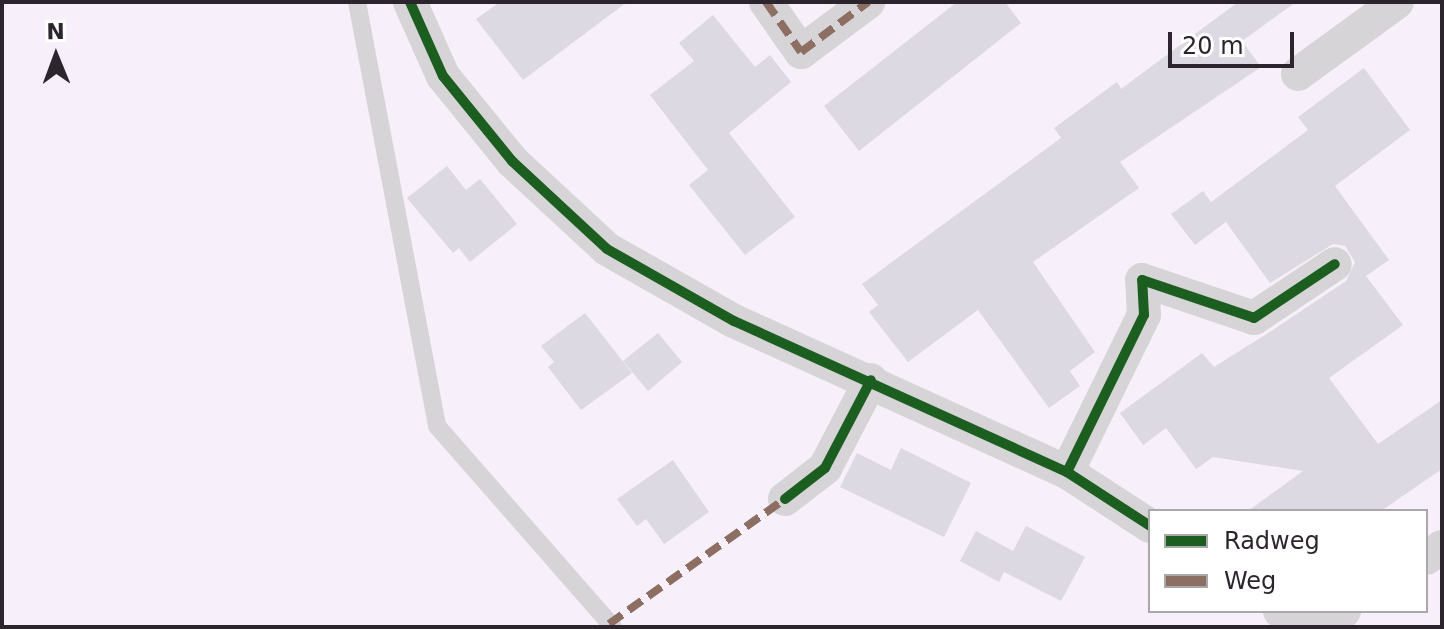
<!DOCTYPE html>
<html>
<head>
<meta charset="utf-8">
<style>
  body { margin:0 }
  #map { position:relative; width:1444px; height:629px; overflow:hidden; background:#f7eff9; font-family:"DejaVu Sans",sans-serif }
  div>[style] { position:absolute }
  .building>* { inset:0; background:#dcd9e2 }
  .lane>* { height:18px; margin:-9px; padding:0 9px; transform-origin:9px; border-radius:9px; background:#d6d4d6 }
  .street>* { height:34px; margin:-17px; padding:0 17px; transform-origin:17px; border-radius:17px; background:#d6d4d6 }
  .quiet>* { height:8px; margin-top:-4px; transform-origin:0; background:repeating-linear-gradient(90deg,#8d6e63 0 16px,transparent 0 24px) }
  .cycleway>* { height:10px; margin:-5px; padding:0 5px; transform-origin:5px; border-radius:5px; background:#1b5e20 }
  span { translate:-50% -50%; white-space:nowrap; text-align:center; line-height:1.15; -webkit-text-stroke:7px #fff; paint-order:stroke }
  .frame { position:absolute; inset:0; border:4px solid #2c252e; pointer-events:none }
  .legend { position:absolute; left:1148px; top:509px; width:280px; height:104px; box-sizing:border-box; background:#fff; border:2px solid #aba8ab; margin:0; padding:10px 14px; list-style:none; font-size:24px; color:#2c252e }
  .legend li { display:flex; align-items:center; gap:16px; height:40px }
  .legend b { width:40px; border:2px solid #aba8ab }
  .north { position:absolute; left:16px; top:16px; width:80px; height:80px; -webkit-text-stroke:6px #fff; paint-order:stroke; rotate:359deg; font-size:22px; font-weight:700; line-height:32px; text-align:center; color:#2c252e }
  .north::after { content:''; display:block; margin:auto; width:28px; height:36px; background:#2c252e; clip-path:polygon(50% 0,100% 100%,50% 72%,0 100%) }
  .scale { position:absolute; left:1168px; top:32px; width:126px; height:36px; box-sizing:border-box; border:4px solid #2c252e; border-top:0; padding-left:10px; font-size:24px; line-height:28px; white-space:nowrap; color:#2c252e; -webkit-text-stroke:6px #fff; paint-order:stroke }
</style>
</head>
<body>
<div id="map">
  <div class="building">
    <div style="clip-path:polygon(500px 2px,627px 2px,523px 80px,476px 19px)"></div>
    <div style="clip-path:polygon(957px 2px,1005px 2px,1021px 23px,859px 151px,824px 106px)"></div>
    <div style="clip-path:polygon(1238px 2px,1296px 2px,1242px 41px,1261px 67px,1120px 162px,1139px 188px,1033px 262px,1095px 352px,1070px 371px,1080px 386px,1049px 408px,978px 310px,908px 362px,869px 312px,878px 305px,862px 284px,1061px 138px,1054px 128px,1117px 82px,1121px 89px)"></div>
    <div style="clip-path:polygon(713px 15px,755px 67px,770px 55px,791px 82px,729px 133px,795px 217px,745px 255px,689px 185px,708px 170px,650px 95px,694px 61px,679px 43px)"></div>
    <div style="clip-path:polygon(1364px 68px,1410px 130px,1335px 186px,1389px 260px,1366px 276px,1403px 325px,1329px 378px,1378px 444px,1442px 400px,1442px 469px,1381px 511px,1248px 511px,1303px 471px,1213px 457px,1196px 469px,1166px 428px,1143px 445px,1120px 413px,1202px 353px,1214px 367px,1265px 335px,1346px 281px,1355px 262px,1345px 246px,1333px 244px,1270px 283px,1226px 222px,1195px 245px,1171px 214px,1203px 191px,1211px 202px,1308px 130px,1298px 117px)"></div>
    <div style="clip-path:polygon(447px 166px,466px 190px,480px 179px,517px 224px,470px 262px,459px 248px,453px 253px,407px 198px)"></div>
    <div style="clip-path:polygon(585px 313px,632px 373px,581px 410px,548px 367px,554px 362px,541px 346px)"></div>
    <div style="clip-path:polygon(658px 333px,682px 362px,648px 391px,623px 361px)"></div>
    <div style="clip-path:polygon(901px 448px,971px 483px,944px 537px,840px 487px,857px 453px,891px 470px)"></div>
    <div style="clip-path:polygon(673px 460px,709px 512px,664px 544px,646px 519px,637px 526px,617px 499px)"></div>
    <div style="clip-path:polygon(1026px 526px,1085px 557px,1061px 601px,1004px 572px,999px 582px,960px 561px,976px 531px,1013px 551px)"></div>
  </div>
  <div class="lane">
    <div style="left:357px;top:2px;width:431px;rotate:79.3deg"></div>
    <div style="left:437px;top:426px;width:267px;rotate:48.8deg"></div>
  </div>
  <div class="street">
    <div style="left:410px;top:2px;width:81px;rotate:66deg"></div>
    <div style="left:443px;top:76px;width:109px;rotate:50.9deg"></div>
    <div style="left:512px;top:161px;width:129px;rotate:42.8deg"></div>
    <div style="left:607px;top:249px;width:146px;rotate:29.6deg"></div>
    <div style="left:734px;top:321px;width:366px;rotate:24.4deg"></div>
    <div style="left:1067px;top:472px;width:99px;rotate:33deg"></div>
    <div style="left:766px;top:2px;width:61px;rotate:55deg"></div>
    <div style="left:801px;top:52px;width:84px;rotate:-36.7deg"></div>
    <div style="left:1298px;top:74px;width:122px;rotate:-36deg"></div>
    <div style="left:1067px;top:472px;width:175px;rotate:-63.9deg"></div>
    <div style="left:1144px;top:315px;width:35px;rotate:-93deg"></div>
    <div style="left:1142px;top:280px;width:118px;rotate:18.7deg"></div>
    <div style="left:1254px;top:318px;width:97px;rotate:-33.7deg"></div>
    <div style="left:785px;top:499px;width:51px;rotate:-37.8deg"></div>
    <div style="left:825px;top:468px;width:99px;rotate:-62.4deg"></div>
    <div style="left:1426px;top:558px;width:19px;rotate:-35deg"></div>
    <div style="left:1280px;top:611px;width:29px;rotate:34deg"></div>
    <div style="left:1320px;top:627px;width:29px;rotate:-34deg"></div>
  </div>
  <div class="quiet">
    <div style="left:766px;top:2px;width:61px;rotate:55deg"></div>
    <div style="left:801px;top:52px;width:84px;rotate:-36.7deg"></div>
    <div style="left:609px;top:624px;width:216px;rotate:-35.4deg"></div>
  </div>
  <div class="cycleway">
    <div style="left:410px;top:2px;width:81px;rotate:66deg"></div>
    <div style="left:443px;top:76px;width:109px;rotate:50.9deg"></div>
    <div style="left:512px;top:161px;width:129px;rotate:42.8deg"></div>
    <div style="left:607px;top:249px;width:146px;rotate:29.6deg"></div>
    <div style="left:734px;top:321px;width:366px;rotate:24.4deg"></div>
    <div style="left:1067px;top:472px;width:99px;rotate:33deg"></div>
    <div style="left:1067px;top:472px;width:175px;rotate:-63.9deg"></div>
    <div style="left:1144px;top:315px;width:35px;rotate:-93deg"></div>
    <div style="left:1142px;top:280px;width:118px;rotate:18.7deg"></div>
    <div style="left:1254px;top:318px;width:97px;rotate:-33.7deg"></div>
    <div style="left:785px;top:499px;width:51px;rotate:-37.8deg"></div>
    <div style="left:825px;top:468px;width:99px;rotate:-62.4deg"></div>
  </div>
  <div class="frame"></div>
  <ul class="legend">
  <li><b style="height:10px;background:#1b5e20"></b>Radweg</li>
  <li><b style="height:10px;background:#8d6e63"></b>Weg</li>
  </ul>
  <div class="north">N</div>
  <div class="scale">20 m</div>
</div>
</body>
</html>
